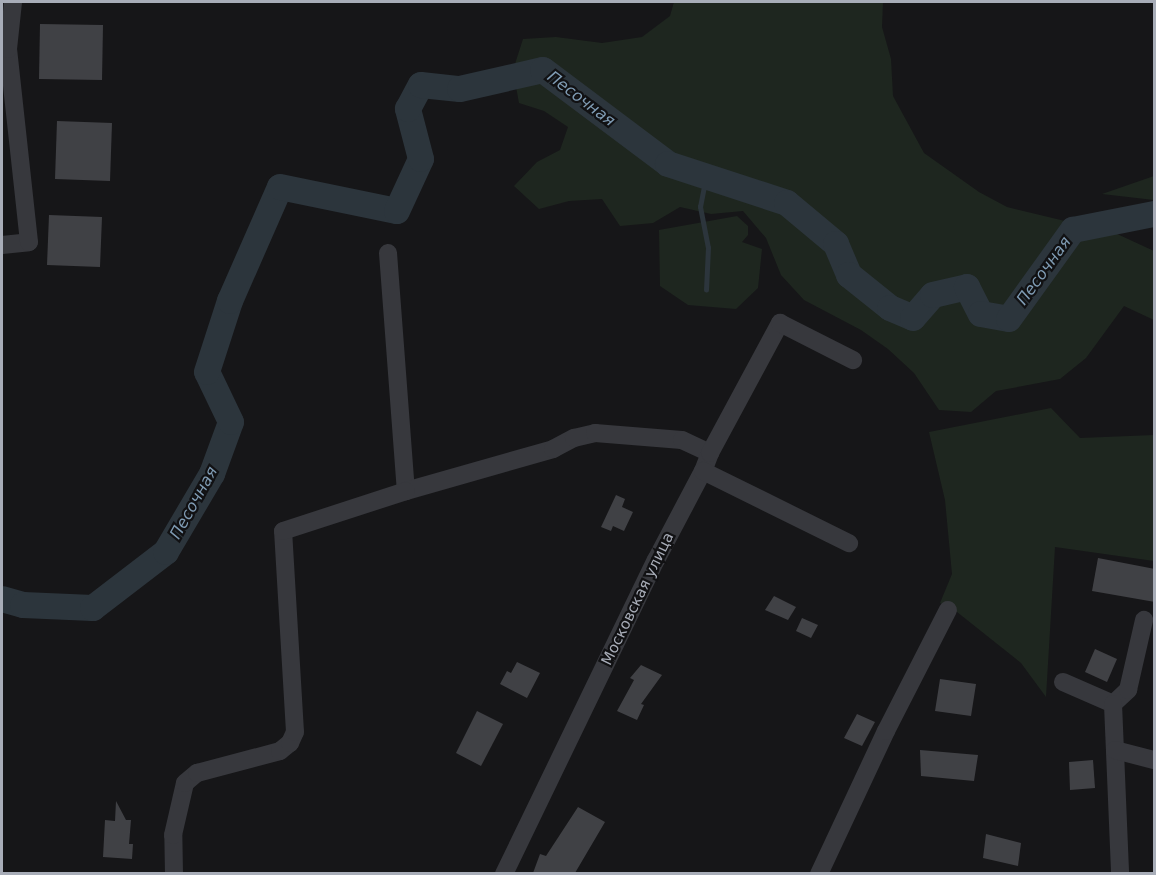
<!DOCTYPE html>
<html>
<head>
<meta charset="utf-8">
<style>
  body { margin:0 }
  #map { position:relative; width:1156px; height:875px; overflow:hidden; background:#161618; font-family:"DejaVu Sans",sans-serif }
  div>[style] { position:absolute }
  .green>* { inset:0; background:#1e261f }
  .stream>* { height:4.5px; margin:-2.25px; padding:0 2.25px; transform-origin:2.25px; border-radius:2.25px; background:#2c353c }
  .river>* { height:26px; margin:-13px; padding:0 13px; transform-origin:13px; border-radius:13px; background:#2c353c }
  .building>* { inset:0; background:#404145 }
  .minor>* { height:18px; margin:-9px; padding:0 9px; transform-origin:9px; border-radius:9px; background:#37383d }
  span { translate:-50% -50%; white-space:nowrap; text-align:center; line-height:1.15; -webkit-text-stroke:4.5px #111113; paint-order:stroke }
  .street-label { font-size:15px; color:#a8adb8 }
  .water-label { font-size:16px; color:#7f9bb3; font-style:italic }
  .frame { position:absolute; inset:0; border:3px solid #a8adb8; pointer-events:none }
</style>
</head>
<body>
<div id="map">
  <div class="green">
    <div style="clip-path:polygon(674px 2px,883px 2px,882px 27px,891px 59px,893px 96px,924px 153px,979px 192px,1007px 207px,1115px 233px,1154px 251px,1154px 320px,1124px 306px,1086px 358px,1060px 379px,996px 391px,971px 412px,939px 410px,914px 373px,888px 349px,861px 330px,804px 300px,781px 275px,766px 238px,743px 211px,711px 214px,680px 207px,653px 223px,620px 226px,602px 199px,569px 201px,539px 209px,514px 186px,537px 162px,560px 150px,568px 127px,544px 111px,519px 103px,513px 70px,523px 39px,556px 37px,602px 43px,642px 37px,670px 16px)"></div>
    <div style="clip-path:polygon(1154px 176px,1154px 200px,1102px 194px)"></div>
    <div style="clip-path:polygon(737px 216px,748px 226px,748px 235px,742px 242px,762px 249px,758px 288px,736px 309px,688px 305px,660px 286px,659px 230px)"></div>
    <div style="clip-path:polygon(1051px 408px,1080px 438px,1154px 435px,1154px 561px,1055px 547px,1046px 697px,1021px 663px,957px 612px,940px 603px,952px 574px,945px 500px,929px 432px)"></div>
  </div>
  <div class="stream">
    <div style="left:706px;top:290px;width:42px;rotate:-87.3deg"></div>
    <div style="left:708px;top:248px;width:42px;rotate:-101deg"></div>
    <div style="left:700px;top:207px;width:31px;rotate:-79deg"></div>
  </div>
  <div class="river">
    <div style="left:2px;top:599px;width:22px;rotate:16deg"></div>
    <div style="left:23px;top:605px;width:70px;rotate:2.5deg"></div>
    <div style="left:93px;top:608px;width:92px;rotate:-37.5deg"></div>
    <div style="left:166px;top:552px;width:91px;rotate:-59.5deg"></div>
    <div style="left:212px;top:474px;width:55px;rotate:-69.9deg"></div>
    <div style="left:231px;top:422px;width:55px;rotate:-115.6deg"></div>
    <div style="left:207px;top:372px;width:75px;rotate:-72.1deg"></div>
    <div style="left:230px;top:301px;width:124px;rotate:-66.3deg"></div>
    <div style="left:280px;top:187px;width:119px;rotate:11.6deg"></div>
    <div style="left:397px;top:211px;width:57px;rotate:-65.2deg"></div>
    <div style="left:421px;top:159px;width:52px;rotate:-104.6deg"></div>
    <div style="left:408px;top:109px;width:27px;rotate:-62deg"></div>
    <div style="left:421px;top:85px;width:39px;rotate:6deg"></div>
    <div style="left:460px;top:89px;width:85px;rotate:-12.9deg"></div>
    <div style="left:543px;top:70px;width:156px;rotate:36.9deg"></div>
    <div style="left:668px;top:164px;width:125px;rotate:18.1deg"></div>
    <div style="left:787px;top:203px;width:64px;rotate:39.9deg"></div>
    <div style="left:836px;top:244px;width:34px;rotate:67deg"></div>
    <div style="left:849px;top:275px;width:53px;rotate:38.8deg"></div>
    <div style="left:890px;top:308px;width:25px;rotate:23deg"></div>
    <div style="left:913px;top:318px;width:30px;rotate:-49deg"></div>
    <div style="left:933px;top:295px;width:35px;rotate:-13deg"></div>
    <div style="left:967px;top:287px;width:30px;rotate:63deg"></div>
    <div style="left:981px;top:314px;width:28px;rotate:10deg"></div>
    <div style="left:1009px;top:319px;width:110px;rotate:-54.3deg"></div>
    <div style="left:1073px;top:230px;width:83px;rotate:-11.2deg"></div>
  </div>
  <div class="building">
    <div style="clip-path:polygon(40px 24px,103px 25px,102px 80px,39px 79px)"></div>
    <div style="clip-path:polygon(57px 121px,112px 123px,110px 181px,55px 179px)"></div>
    <div style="clip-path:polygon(49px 215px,102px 217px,100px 267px,47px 265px)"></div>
    <div style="clip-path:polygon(616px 495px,625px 499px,622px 507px,633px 512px,624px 531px,613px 526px,611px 531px,601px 527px)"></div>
    <div style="clip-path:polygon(1098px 558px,1155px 569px,1155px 602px,1092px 591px)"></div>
    <div style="clip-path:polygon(774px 596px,796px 607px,788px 620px,765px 610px)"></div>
    <div style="clip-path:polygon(802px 618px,818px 625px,811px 638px,796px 631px)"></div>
    <div style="clip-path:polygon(1095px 649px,1117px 659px,1107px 682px,1085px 672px)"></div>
    <div style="clip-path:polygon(517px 662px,540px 673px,527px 698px,500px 684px,507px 671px,511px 673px)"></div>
    <div style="clip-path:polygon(641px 665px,662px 675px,641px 704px,644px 705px,637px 720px,617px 711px,634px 680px,630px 678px)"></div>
    <div style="clip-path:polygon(940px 679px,976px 684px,971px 716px,935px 711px)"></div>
    <div style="clip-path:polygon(477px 711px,503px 724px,481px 766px,456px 753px)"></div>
    <div style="clip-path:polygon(857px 714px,875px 722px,862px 746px,844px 738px)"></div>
    <div style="clip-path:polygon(920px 750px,978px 755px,974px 781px,921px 776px)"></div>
    <div style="clip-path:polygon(1093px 760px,1095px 788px,1070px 790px,1069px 762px)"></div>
    <div style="clip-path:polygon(116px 801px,126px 820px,131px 820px,129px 844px,133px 844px,132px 859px,103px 857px,105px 820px,115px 821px)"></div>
    <div style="clip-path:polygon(578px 807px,605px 822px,575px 873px,533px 873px,540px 854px,546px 856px)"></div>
    <div style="clip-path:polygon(986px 834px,1021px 843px,1018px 866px,983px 858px)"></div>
  </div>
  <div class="minor">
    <div style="left:2px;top:245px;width:27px;rotate:-6deg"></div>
    <div style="left:29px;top:242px;width:194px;rotate:-96.2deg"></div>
    <div style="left:8px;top:49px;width:47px;rotate:-83.9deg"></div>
    <div style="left:388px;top:253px;width:239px;rotate:85.7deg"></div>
    <div style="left:406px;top:491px;width:153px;rotate:-15.9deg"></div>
    <div style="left:553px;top:449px;width:24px;rotate:-28deg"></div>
    <div style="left:574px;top:438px;width:22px;rotate:-13deg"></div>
    <div style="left:595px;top:433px;width:87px;rotate:4.6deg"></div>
    <div style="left:682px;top:440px;width:31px;rotate:25deg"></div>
    <div style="left:710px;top:453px;width:19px;rotate:111deg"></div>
    <div style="left:710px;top:453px;width:148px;rotate:-61.7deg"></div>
    <div style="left:780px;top:323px;width:82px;rotate:26.9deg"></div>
    <div style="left:1063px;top:682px;width:55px;rotate:23.7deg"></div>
    <div style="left:1113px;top:704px;width:21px;rotate:-43deg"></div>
    <div style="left:1128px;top:690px;width:72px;rotate:-77.1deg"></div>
    <div style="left:1113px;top:704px;width:170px;rotate:87.6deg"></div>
    <div style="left:1115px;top:750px;width:40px;rotate:14.4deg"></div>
    <div style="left:174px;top:874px;width:39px;rotate:-91deg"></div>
    <div style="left:173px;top:835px;width:53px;rotate:-77deg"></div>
    <div style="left:185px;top:783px;width:16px;rotate:-40deg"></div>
    <div style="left:197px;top:773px;width:86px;rotate:-14.8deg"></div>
    <div style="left:280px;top:751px;width:13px;rotate:-39deg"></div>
    <div style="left:290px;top:743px;width:12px;rotate:-66deg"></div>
    <div style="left:295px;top:732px;width:201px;rotate:-93.4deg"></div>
    <div style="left:283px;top:531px;width:129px;rotate:-18deg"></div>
    <div style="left:504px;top:874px;width:349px;rotate:-64.2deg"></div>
    <div style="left:656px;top:560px;width:101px;rotate:-62.2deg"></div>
    <div style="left:703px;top:471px;width:163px;rotate:26.3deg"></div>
    <div style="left:819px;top:874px;width:158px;rotate:-64.9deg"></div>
    <div style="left:886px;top:731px;width:136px;rotate:-62.9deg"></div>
  </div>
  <div class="street-label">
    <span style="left:638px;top:599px;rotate:-64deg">Московская улица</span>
  </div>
  <div class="water-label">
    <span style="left:581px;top:99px;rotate:37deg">Песочная</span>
    <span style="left:1044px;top:271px;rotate:-54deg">Песочная</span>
    <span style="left:194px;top:503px;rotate:-61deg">Песочная</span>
  </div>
  <div class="frame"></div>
</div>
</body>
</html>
